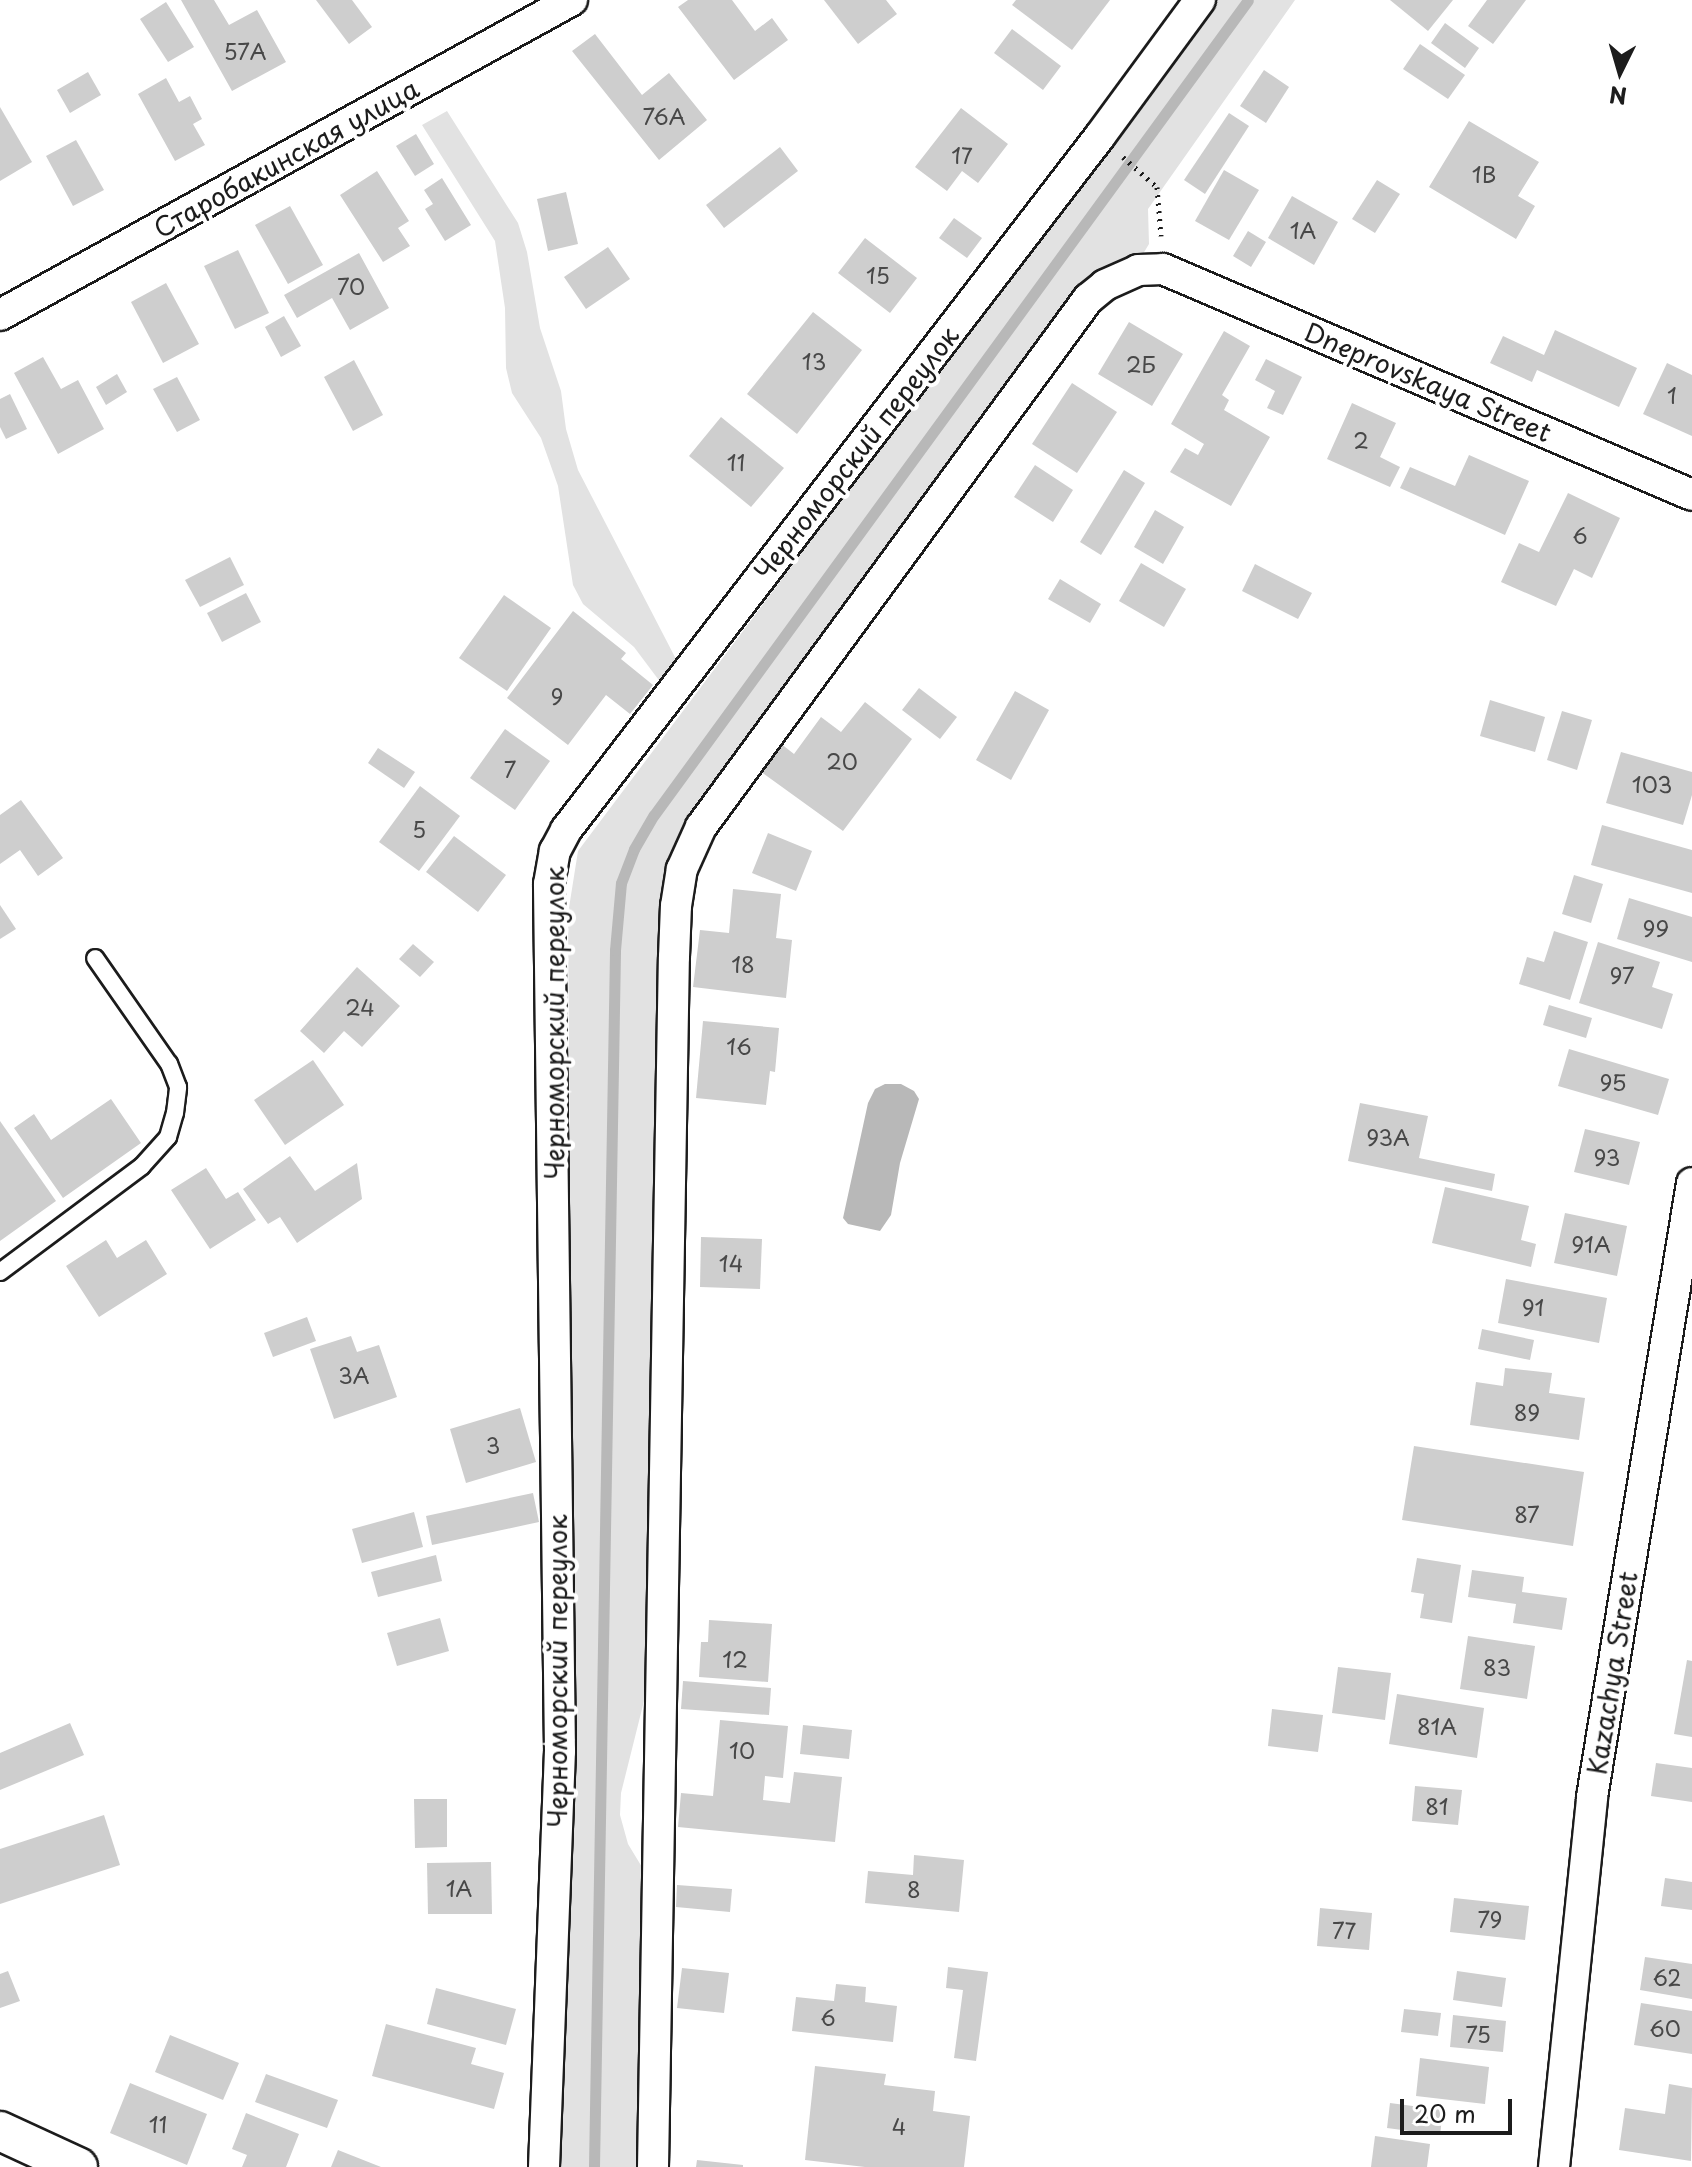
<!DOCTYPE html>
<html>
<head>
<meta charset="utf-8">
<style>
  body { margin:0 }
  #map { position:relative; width:1692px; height:2167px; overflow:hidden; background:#fff; font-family:"Playpen Sans",sans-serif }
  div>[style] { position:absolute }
  .green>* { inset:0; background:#e2e2e2 }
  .water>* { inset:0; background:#b8b8b8 }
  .stream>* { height:11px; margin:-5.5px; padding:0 5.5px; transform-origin:5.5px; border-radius:5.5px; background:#b8b8b8 }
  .building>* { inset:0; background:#cecece }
  .path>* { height:5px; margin-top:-2.5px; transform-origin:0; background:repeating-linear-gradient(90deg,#1c1c1c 0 2px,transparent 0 8px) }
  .roads { filter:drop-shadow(2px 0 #1c1c1c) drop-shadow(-2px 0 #1c1c1c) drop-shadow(0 2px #1c1c1c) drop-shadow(0 -2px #1c1c1c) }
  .service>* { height:16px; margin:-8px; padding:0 8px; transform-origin:8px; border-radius:8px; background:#fff }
  .minor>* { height:30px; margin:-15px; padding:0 15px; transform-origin:15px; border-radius:15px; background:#fff }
  .tertiary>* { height:38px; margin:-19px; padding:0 19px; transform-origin:19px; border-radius:19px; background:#fff }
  span { translate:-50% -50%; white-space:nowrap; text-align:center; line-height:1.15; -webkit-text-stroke:8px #fff; paint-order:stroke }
  .number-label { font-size:22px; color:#484848 }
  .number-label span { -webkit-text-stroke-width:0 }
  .street-label { font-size:26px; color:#1c1c1c }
  .north { position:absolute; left:1580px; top:32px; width:80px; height:80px; -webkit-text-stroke:6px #fff; paint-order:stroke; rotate:185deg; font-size:22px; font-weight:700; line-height:32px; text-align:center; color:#1c1c1c }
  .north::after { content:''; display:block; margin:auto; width:28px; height:36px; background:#1c1c1c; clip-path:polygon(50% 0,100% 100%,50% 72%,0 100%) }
  .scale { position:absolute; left:1400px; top:2099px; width:112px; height:36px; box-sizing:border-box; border:4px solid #1c1c1c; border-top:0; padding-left:10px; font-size:24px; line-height:28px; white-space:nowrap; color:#1c1c1c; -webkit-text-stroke:6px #fff; paint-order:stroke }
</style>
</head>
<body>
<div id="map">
  <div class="green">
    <div style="clip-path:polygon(1216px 0,1295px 0,1148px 209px,1149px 244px,1143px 254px,1105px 271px,682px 838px,650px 1677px,621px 1793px,620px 1815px,628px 1844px,648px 1877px,642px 2167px,557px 2167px,574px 1751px,568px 914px,578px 851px)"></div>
    <div style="clip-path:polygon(447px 111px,518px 223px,527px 252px,540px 328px,561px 391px,566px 429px,578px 470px,677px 661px,661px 683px,634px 647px,583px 604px,573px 585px,558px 486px,541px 438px,512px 393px,506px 368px,505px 308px,495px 241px,422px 125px)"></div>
  </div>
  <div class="water">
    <div style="clip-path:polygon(885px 1084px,901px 1084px,914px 1091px,919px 1099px,900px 1163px,891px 1215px,880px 1231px,848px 1224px,843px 1218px,868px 1103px,875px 1089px)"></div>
  </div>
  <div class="stream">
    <div style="left:594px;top:2167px;width:1217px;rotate:-89.01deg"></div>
    <div style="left:615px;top:950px;width:67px;rotate:-84.9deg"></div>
    <div style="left:621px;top:883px;width:36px;rotate:-69deg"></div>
    <div style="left:634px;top:849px;width:39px;rotate:-60deg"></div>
    <div style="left:654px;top:815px;width:1008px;rotate:-53.91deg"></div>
  </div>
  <div class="building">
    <div style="clip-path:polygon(181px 0,214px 0,229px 25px,257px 10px,286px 62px,232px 91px)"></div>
    <div style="clip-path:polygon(316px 0,352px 0,372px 27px,349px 44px)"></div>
    <div style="clip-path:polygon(688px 0,732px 0,755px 31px,772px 18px,788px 40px,734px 80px,678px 7px)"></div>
    <div style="clip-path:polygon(824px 0,886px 0,897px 14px,858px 44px)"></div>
    <div style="clip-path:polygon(1016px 0,1110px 0,1072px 50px,1012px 5px)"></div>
    <div style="clip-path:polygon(1390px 0,1453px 0,1428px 31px)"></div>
    <div style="clip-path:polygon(1487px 0,1526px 0,1493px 44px,1468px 26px)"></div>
    <div style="clip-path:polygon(166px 2px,194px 47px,168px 62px,140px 19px)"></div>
    <div style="clip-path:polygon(1445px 23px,1479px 48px,1465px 68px,1431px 43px)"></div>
    <div style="clip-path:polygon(1012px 29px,1061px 66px,1043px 90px,994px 53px)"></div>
    <div style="clip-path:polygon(595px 34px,642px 95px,669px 73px,707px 120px,659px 160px,572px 51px)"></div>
    <div style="clip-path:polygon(1420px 44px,1465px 75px,1448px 99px,1403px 69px)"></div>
    <div style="clip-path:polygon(1264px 70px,1289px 87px,1266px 123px,1240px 106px)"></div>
    <div style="clip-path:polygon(88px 72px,101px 95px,70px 113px,57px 90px)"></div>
    <div style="clip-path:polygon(166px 78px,179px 102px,190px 96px,202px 119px,193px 124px,205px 145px,175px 161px,138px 94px)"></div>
    <div style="clip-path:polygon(0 107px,32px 162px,0 181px)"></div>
    <div style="clip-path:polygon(961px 108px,1008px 144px,978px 183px,962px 171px,947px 191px,915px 167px)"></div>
    <div style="clip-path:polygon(1229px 113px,1249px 126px,1205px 194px,1184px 180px)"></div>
    <div style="clip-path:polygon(1469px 121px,1539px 162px,1518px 196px,1535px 206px,1516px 239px,1429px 187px)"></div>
    <div style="clip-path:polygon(416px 134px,434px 164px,415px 176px,396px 146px)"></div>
    <div style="clip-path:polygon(76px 140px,104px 190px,73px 206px,46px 156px)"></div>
    <div style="clip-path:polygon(780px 147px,798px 171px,724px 228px,706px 205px)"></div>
    <div style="clip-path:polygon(1224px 170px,1259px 190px,1229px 240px,1195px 221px)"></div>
    <div style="clip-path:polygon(377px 171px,409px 221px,398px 228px,410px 246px,383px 262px,340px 195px)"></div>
    <div style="clip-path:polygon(442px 178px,471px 225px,445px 241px,425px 209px,433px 204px,424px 190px)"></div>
    <div style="clip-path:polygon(1377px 180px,1400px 194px,1375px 233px,1352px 219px)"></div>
    <div style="clip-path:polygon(566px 192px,578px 244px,548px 251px,537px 199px)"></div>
    <div style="clip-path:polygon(1292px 196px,1338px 222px,1314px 265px,1268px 238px)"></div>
    <div style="clip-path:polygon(290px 206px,323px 265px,288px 284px,255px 225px)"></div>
    <div style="clip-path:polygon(954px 218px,982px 238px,967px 258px,939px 238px)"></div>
    <div style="clip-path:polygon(1248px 231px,1266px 242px,1251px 267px,1233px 256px)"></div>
    <div style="clip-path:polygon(865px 238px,917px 278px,890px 313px,838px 273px)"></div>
    <div style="clip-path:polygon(608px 247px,630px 279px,586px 309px,564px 277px)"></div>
    <div style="clip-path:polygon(238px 250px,269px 313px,235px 329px,204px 266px)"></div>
    <div style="clip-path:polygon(359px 253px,389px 308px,350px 330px,332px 298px,297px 318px,284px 295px)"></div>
    <div style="clip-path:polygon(166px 283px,199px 344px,163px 363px,131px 302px)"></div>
    <div style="clip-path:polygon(813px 312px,862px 350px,797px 434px,747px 394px)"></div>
    <div style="clip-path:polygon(284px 316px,301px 346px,281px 357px,265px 327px)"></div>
    <div style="clip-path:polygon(1129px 322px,1183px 354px,1152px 406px,1098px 374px)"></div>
    <div style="clip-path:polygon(1555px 330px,1637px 368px,1619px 407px,1537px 370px,1532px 382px,1490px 363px,1503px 336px,1544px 355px)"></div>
    <div style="clip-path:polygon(1224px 331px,1250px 346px,1222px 395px,1229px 400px,1224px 410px,1270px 437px,1231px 506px,1170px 472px,1185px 448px,1198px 455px,1204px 444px,1171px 424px)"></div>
    <div style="clip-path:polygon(43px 357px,61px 389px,78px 380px,104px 429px,58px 454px,14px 373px)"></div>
    <div style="clip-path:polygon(1266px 359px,1302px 377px,1283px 415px,1267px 408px,1275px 391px,1255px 380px)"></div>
    <div style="clip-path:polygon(354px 360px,383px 415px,353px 431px,324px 377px)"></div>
    <div style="clip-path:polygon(1667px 363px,1692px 375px,1692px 436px,1643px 414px)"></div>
    <div style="clip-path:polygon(117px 374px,127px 392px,106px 405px,96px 387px)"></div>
    <div style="clip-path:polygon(177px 377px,200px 420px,177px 432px,153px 389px)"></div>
    <div style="clip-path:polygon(1072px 383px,1117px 412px,1077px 473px,1032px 444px)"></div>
    <div style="clip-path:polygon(10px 394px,27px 429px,6px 439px,0 427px,0 399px)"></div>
    <div style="clip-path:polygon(1352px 403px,1396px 423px,1380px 457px,1400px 467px,1390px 487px,1327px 459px)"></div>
    <div style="clip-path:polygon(721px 417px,784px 468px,751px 507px,689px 456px)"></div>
    <div style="clip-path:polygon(1469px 455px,1529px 481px,1505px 535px,1400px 488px,1410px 467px,1455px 486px)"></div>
    <div style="clip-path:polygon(1035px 465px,1073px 490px,1053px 522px,1014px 497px)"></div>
    <div style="clip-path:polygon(1124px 470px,1145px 483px,1101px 555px,1080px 542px)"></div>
    <div style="clip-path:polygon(1568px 493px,1620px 518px,1592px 578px,1574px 569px,1556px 606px,1501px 582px,1519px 543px,1539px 552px)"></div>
    <div style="clip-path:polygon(1155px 510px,1184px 527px,1163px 564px,1134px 547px)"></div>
    <div style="clip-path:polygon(230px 557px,244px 585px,200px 607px,185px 580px)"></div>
    <div style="clip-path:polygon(1141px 563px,1186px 589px,1164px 627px,1119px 601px)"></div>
    <div style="clip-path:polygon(1255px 564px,1312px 593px,1298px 619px,1242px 591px)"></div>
    <div style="clip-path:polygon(1060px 579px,1101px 604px,1090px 623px,1048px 599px)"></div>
    <div style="clip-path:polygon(246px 593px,261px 622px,222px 642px,207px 613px)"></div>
    <div style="clip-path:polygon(504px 595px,551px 628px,507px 691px,459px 658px)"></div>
    <div style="clip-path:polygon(573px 611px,626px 653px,621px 659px,653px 685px,630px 714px,606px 695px,568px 745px,507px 698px)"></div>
    <div style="clip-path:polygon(919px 688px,957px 717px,940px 739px,902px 710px)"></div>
    <div style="clip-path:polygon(1015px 691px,1049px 710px,1011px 780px,976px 760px)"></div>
    <div style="clip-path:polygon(1490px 700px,1545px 717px,1535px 752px,1480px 736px)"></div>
    <div style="clip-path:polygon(865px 702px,912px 739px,843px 831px,760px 771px,780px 743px,794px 754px,821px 717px,841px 732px)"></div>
    <div style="clip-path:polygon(1562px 711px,1592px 720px,1577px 770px,1547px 760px)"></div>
    <div style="clip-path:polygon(505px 729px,550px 761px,515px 810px,470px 778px)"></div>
    <div style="clip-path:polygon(378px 748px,415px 772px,404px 788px,368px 763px)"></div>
    <div style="clip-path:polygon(1621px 752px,1692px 772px,1692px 795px,1683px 825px,1606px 803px)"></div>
    <div style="clip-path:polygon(420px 786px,460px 816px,419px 871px,379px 842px)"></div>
    <div style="clip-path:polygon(21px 800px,63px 858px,38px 876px,20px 850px,0 864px,0 815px)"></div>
    <div style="clip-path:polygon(1602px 825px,1692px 850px,1692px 893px,1591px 865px)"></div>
    <div style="clip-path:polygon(768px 833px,812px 851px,796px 891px,752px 873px)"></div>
    <div style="clip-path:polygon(454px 836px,506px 875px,478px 912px,426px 872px)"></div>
    <div style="clip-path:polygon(1574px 875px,1603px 884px,1591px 923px,1562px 914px)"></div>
    <div style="clip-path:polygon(733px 889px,781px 894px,776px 938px,792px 940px,786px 998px,693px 987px,700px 930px,729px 933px)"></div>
    <div style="clip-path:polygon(1629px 898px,1692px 917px,1692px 962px,1617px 939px)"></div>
    <div style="clip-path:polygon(0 905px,16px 929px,0 939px)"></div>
    <div style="clip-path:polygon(1554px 931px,1588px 942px,1570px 1000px,1519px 984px,1527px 957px,1544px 962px)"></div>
    <div style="clip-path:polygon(1598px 942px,1660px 962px,1652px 987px,1673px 994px,1662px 1029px,1579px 1003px)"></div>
    <div style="clip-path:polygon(413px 944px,434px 962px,420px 977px,399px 959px)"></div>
    <div style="clip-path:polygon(357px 967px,400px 1006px,362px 1047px,344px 1031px,324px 1053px,300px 1031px)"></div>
    <div style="clip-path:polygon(1549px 1005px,1592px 1018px,1586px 1038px,1543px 1025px)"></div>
    <div style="clip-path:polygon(703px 1021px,779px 1028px,775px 1072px,770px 1071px,766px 1105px,696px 1098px)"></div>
    <div style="clip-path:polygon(1569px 1049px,1669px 1079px,1658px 1115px,1558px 1086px)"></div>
    <div style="clip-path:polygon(313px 1060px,344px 1105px,285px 1145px,254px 1100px)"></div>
    <div style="clip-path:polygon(111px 1099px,141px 1143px,63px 1198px,14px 1128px,34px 1114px,51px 1140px)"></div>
    <div style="clip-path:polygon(1360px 1103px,1428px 1116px,1419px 1158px,1495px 1174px,1492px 1191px,1348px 1161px)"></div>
    <div style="clip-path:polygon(0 1121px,56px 1201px,0 1241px)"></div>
    <div style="clip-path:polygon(1585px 1129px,1640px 1142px,1629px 1185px,1574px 1172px)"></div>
    <div style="clip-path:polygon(290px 1156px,315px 1191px,357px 1163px,362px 1199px,297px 1243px,280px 1217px,268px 1224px,243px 1189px)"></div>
    <div style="clip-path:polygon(206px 1168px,226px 1199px,238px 1192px,256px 1220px,210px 1249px,171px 1190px)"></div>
    <div style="clip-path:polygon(1445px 1187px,1529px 1206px,1521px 1240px,1536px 1244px,1531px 1267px,1432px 1243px)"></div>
    <div style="clip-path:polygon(1565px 1213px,1627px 1226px,1617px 1276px,1554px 1263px)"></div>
    <div style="clip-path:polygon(701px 1237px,762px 1239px,760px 1289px,700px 1287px)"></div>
    <div style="clip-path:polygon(106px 1240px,117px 1258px,146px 1240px,167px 1274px,99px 1317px,66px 1266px)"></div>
    <div style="clip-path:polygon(1506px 1279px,1607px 1298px,1599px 1343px,1498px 1323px)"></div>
    <div style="clip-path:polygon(307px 1317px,316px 1341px,273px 1357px,264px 1333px)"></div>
    <div style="clip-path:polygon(1482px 1329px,1534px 1340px,1530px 1360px,1478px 1349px)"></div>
    <div style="clip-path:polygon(351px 1336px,357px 1352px,379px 1345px,397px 1397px,334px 1419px,310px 1349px)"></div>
    <div style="clip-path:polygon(1505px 1368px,1552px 1373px,1549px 1393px,1585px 1398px,1579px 1440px,1470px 1425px,1476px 1382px,1503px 1386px)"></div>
    <div style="clip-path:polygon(520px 1408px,536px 1462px,466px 1483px,450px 1429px)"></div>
    <div style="clip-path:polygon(1414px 1446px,1584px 1472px,1573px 1546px,1402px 1520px)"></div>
    <div style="clip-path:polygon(533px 1493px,539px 1522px,432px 1545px,426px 1516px)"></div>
    <div style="clip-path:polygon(414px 1512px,423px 1547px,362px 1563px,352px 1529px)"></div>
    <div style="clip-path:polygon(436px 1555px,442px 1581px,378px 1597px,371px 1572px)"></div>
    <div style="clip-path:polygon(1417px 1558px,1461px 1565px,1452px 1623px,1420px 1618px,1424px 1594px,1411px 1592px)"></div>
    <div style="clip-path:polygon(1472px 1570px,1524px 1577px,1522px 1592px,1567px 1598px,1562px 1630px,1513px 1623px,1516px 1604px,1468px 1597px)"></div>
    <div style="clip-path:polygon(440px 1618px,449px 1651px,397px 1666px,387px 1633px)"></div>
    <div style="clip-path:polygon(709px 1620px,772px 1624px,768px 1682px,699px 1677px,701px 1642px,708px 1642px)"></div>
    <div style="clip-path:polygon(1468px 1636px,1535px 1646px,1527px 1699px,1460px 1689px)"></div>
    <div style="clip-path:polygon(1687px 1660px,1692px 1661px,1692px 1737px,1674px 1734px)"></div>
    <div style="clip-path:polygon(1338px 1667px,1391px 1673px,1385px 1720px,1332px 1713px)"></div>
    <div style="clip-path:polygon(683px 1681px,771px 1688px,769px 1715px,681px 1709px)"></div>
    <div style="clip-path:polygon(1397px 1694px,1484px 1708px,1477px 1758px,1389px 1744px)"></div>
    <div style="clip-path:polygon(1272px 1709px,1323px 1715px,1318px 1752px,1268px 1746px)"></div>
    <div style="clip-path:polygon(720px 1720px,788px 1726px,783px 1778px,765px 1776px,763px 1800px,790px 1803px,794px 1772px,842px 1777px,835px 1842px,678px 1827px,681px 1793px,713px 1796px)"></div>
    <div style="clip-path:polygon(70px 1723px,84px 1755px,0 1790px,0 1753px)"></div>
    <div style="clip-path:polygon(803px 1725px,852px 1730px,849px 1759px,800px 1754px)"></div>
    <div style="clip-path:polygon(1656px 1763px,1692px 1768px,1692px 1802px,1651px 1796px)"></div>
    <div style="clip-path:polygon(1415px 1786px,1462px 1790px,1458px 1825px,1412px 1821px)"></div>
    <div style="clip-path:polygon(414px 1799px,447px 1799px,447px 1847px,415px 1848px)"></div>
    <div style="clip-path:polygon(104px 1815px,120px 1865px,0 1904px,0 1849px)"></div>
    <div style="clip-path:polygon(914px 1855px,964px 1860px,959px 1912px,865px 1903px,868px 1871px,913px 1875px)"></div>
    <div style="clip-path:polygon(491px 1862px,492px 1914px,428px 1914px,427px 1863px)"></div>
    <div style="clip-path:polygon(1665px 1878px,1692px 1882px,1692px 1910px,1661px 1906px)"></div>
    <div style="clip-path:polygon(677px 1885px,732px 1889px,730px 1912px,676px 1907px)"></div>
    <div style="clip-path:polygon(1454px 1898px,1529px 1906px,1525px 1940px,1450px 1932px)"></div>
    <div style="clip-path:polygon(1320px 1908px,1372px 1913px,1369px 1950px,1317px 1946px)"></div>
    <div style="clip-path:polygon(1645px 1957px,1692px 1964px,1692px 1999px,1640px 1990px)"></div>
    <div style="clip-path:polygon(948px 1967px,988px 1972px,976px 2061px,954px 2058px,963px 1990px,946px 1988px)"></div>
    <div style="clip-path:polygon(682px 1968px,729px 1973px,724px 2013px,677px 2008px)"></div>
    <div style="clip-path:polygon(8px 1971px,20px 2001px,0 2008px,0 1974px)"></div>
    <div style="clip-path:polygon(1457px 1971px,1506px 1978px,1502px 2007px,1453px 2000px)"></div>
    <div style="clip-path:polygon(836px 1984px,866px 1987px,865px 2002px,897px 2006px,893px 2042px,792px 2031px,796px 1997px,834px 2001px)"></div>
    <div style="clip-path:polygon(436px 1988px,516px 2009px,506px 2045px,427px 2024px)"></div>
    <div style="clip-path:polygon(1641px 2003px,1692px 2011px,1692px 2054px,1634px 2045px)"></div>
    <div style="clip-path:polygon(1404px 2009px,1441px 2013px,1438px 2036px,1401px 2032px)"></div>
    <div style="clip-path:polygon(1453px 2015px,1506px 2021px,1503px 2052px,1450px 2047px)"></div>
    <div style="clip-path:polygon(386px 2024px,476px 2048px,471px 2064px,504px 2073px,494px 2109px,372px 2076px)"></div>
    <div style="clip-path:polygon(170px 2035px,239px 2063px,223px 2100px,155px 2072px)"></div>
    <div style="clip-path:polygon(1420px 2058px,1489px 2067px,1485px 2104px,1416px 2096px)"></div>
    <div style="clip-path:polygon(815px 2066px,886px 2074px,884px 2085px,935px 2091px,933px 2111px,970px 2116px,964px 2167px,865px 2167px,805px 2160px)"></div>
    <div style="clip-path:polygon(266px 2074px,338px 2100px,327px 2128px,255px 2102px)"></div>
    <div style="clip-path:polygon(130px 2083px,207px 2114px,187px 2165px,110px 2133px)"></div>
    <div style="clip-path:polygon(1669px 2084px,1692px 2088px,1691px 2161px,1619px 2150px,1625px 2108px,1665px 2114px)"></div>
    <div style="clip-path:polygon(1390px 2103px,1443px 2110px,1440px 2135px,1387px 2128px)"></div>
    <div style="clip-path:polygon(246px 2113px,299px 2134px,286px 2167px,242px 2167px,247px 2155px,232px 2149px)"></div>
    <div style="clip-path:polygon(1375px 2136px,1430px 2144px,1427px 2167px,1371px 2167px)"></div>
    <div style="clip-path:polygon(338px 2150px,381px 2167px,331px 2167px)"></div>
    <div style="clip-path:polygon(697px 2160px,743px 2165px,743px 2167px,696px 2167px)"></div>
  </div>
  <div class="path">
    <div style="left:1123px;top:157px;width:45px;rotate:41.4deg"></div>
    <div style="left:1157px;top:187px;width:49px;rotate:85.3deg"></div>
  </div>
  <div class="roads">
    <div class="service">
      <div style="left:0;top:1272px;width:177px;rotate:-36.7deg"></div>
      <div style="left:142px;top:1166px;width:39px;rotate:-48deg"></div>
      <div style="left:168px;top:1137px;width:25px;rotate:-74deg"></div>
      <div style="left:175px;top:1113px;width:26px;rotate:-83deg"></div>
      <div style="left:178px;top:1087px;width:25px;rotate:-111deg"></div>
      <div style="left:169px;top:1064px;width:129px;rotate:-124.9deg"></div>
    </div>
    <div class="minor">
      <div style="left:0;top:315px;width:653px;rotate:-28.84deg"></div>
      <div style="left:544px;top:2167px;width:416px;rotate:-87.8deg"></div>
      <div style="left:560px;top:1751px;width:867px;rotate:-90.73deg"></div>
      <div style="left:549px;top:884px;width:34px;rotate:-80deg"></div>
      <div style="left:555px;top:851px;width:24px;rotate:-62deg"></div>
      <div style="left:566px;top:830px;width:876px;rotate:-52.42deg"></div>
      <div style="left:1100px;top:136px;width:169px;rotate:-53.7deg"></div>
      <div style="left:653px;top:2167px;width:1210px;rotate:-89.01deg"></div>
      <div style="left:674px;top:957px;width:51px;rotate:-87.8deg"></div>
      <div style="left:676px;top:906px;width:37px;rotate:-81deg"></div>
      <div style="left:682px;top:869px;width:46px;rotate:-65.7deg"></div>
      <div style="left:701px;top:827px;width:655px;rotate:-53.76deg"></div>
      <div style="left:1088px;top:299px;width:22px;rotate:-39deg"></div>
      <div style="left:1105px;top:285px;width:36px;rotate:-24deg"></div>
      <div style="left:1138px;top:270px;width:25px;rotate:-2deg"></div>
      <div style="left:1163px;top:269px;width:575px;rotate:23.13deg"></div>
      <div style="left:1554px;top:2167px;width:372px;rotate:-84.1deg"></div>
      <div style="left:1592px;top:1797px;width:622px;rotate:-80.75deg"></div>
    </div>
    <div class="tertiary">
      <div style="left:0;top:2131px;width:86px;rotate:24.8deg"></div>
    </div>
  </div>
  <div class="number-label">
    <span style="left:245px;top:51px">57А</span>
    <span style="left:664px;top:116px">76А</span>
    <span style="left:962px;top:155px">17</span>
    <span style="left:1484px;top:174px">1В</span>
    <span style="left:1303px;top:230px">1А</span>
    <span style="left:878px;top:275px">15</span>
    <span style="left:351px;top:286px">70</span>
    <span style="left:814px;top:361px">13</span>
    <span style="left:1141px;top:364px">2Б</span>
    <span style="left:1672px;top:395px">1</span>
    <span style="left:1361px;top:440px">2</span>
    <span style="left:736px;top:462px">11</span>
    <span style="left:1580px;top:535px">6</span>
    <span style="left:557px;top:696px">9</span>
    <span style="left:842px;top:761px">20</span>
    <span style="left:510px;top:769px">7</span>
    <span style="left:1652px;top:784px">103</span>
    <span style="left:419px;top:829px">5</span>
    <span style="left:1656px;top:928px">99</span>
    <span style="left:743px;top:964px">18</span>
    <span style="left:1622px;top:975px">97</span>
    <span style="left:360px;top:1007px">24</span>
    <span style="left:739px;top:1046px">16</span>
    <span style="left:1613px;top:1082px">95</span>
    <span style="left:1388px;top:1137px">93А</span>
    <span style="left:1607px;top:1157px">93</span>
    <span style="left:1591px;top:1244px">91А</span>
    <span style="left:731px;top:1263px">14</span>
    <span style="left:1533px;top:1307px">91</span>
    <span style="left:354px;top:1375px">3А</span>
    <span style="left:1527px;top:1412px">89</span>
    <span style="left:493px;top:1445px">3</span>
    <span style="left:1527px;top:1514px">87</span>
    <span style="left:735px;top:1659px">12</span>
    <span style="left:1497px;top:1667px">83</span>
    <span style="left:1437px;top:1726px">81А</span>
    <span style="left:742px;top:1750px">10</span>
    <span style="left:1437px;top:1806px">81</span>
    <span style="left:459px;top:1888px">1А</span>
    <span style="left:914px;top:1889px">8</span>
    <span style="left:1490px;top:1919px">79</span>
    <span style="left:1344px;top:1930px">77</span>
    <span style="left:1667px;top:1977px">62</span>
    <span style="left:828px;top:2017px">6</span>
    <span style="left:1665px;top:2028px">60</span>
    <span style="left:1478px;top:2034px">75</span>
    <span style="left:158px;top:2124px">11</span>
    <span style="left:899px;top:2126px">4</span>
  </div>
  <div class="street-label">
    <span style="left:286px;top:158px;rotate:-29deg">Старобакинская улица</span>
    <span style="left:1428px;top:382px;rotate:23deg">Dneprovskaya Street</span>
    <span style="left:856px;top:453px;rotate:-52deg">Черноморский переулок</span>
    <span style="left:554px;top:1023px;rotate:-90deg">Черноморский переулок</span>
    <span style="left:557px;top:1671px;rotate:-90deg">Черноморский переулок</span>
    <span style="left:1612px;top:1673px;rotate:-81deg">Kazachya Street</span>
  </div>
  <div class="north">N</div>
  <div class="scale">20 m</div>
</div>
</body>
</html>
